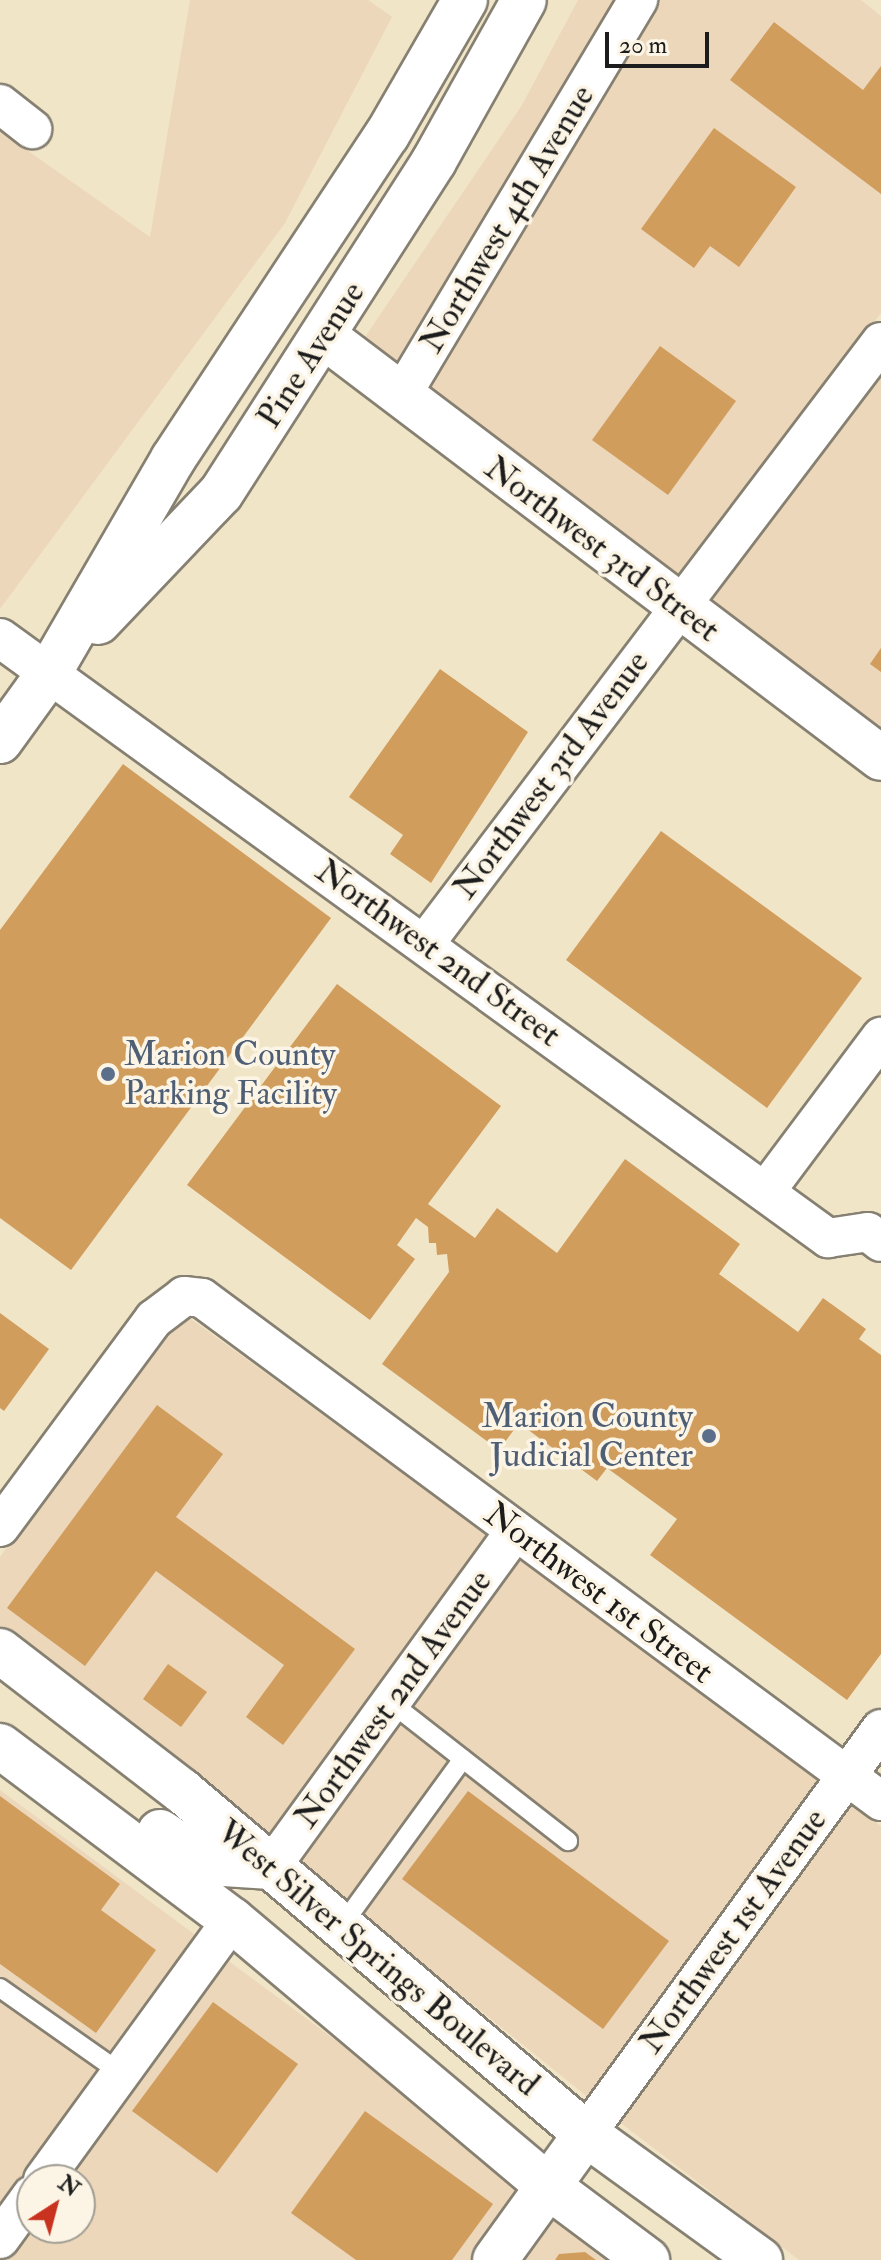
<!DOCTYPE html>
<html>
<head>
<meta charset="utf-8">
<style>
  body { margin:0 }
  #map { position:relative; width:881px; height:2260px; overflow:hidden; background:#f1e5c8; font-family:"IM FELL Double Pica",serif }
  div>[style] { position:absolute }
  .built>* { inset:0; background:#edd7ba }
  .building>* { inset:0; background:#d09d5d }
  .roads { filter:drop-shadow(2px 0 #868072) drop-shadow(-2px 0 #868072) drop-shadow(0 2px #868072) drop-shadow(0 -2px #868072) }
  .lane>* { height:18px; margin:-9px; padding:0 9px; transform-origin:9px; border-radius:9px; background:#fff }
  .street>* { height:38px; margin:-19px; padding:0 19px; transform-origin:19px; border-radius:19px; background:#fff }
  .secondary>* { height:44px; margin:-22px; padding:0 22px; transform-origin:22px; border-radius:22px; background:#fff }
  .primary>* { height:44px; margin:-22px; padding:0 22px; transform-origin:22px; border-radius:22px; background:#fff }
  .highway>* { height:44px; margin:-22px; padding:0 22px; transform-origin:22px; border-radius:22px; background:#fff }
  .dots>* { width:22px; height:22px; translate:-50% -50%; box-sizing:border-box; border:4px solid #fcf5e5; border-radius:50% }
  span { translate:-50% -50%; white-space:nowrap; text-align:center; line-height:1.15; -webkit-text-stroke:7px #fcf5e5; paint-order:stroke }
  .street-label { font-size:34px; color:#1c1c1c }
  .service-label { font-size:34px; color:#4e5e75 }
  .left { translate:0 -50%; text-align:left }
  .right { translate:-100% -50%; text-align:right }
  .north { position:absolute; left:16px; top:2164px; width:80px; height:80px; box-sizing:border-box; background:#fcf5e5; border:2px solid #a29e95; border-radius:50%; rotate:36deg; font-size:22px; font-weight:700; line-height:32px; text-align:center; color:#1c1c1c }
  .north::after { content:''; display:block; margin:auto; width:28px; height:36px; background:#c8321e; clip-path:polygon(50% 0,100% 100%,50% 72%,0 100%) }
  .scale { position:absolute; left:605px; top:32px; width:104px; height:36px; box-sizing:border-box; border:4px solid #1c1c1c; border-top:0; padding-left:10px; font-size:24px; line-height:28px; white-space:nowrap; color:#1c1c1c; -webkit-text-stroke:6px #fcf5e5; paint-order:stroke }
</style>
</head>
<body>
<div id="map">
  <div class="built">
    <div style="clip-path:polygon(190px 0,368px 0,392px 17px,285px 223px,0 609px,0 131px,150px 237px)"></div>
    <div style="clip-path:polygon(578px 0,617px 0,397px 368px,363px 340px,522px 105px)"></div>
    <div style="clip-path:polygon(658px 0,861px 0,881px 16px,881px 313px,674px 580px,425px 389px)"></div>
    <div style="clip-path:polygon(881px 371px,881px 733px,702px 601px)"></div>
    <div style="clip-path:polygon(187px 1316px,489px 1536px,269px 1839px,0 1627px,0 1557px,166px 1332px)"></div>
    <div style="clip-path:polygon(517px 1557px,820px 1782px,589px 2098px,296px 1862px)"></div>
    <div style="clip-path:polygon(0 1790px,198px 1937px,0 2209px)"></div>
    <div style="clip-path:polygon(848px 1803px,881px 1826px,881px 2260px,799px 2260px,617px 2120px)"></div>
    <div style="clip-path:polygon(226px 1959px,400px 2088px,522px 2191px,473px 2260px,7px 2260px,32px 2225px,80px 2228px,80px 2180px,65px 2180px)"></div>
    <div style="clip-path:polygon(550px 2213px,614px 2260px,516px 2260px)"></div>
  </div>
  <div class="building">
    <div style="clip-path:polygon(774px 22px,863px 90px,881px 66px,881px 194px,730px 80px)"></div>
    <div style="clip-path:polygon(714px 128px,796px 187px,739px 267px,710px 246px,694px 268px,641px 229px)"></div>
    <div style="clip-path:polygon(660px 346px,736px 401px,668px 495px,592px 440px)"></div>
    <div style="clip-path:polygon(881px 648px,881px 672px,870px 664px)"></div>
    <div style="clip-path:polygon(440px 669px,528px 732px,431px 883px,390px 854px,403px 835px,349px 797px)"></div>
    <div style="clip-path:polygon(123px 764px,331px 918px,71px 1270px,0 1218px,0 930px)"></div>
    <div style="clip-path:polygon(661px 831px,862px 978px,767px 1108px,566px 960px)"></div>
    <div style="clip-path:polygon(337px 984px,501px 1106px,428px 1204px,475px 1238px,497px 1208px,557px 1253px,625px 1159px,740px 1244px,719px 1274px,798px 1332px,823px 1298px,866px 1329px,859px 1339px,881px 1355px,881px 1654px,847px 1700px,650px 1555px,677px 1519px,607px 1468px,597px 1481px,519px 1423px,499px 1450px,382px 1364px,449px 1272px,447px 1254px,437px 1255px,436px 1243px,429px 1243px,428px 1227px,416px 1218px,397px 1245px,415px 1259px,370px 1320px,187px 1185px)"></div>
    <div style="clip-path:polygon(0 1313px,49px 1349px,4px 1411px,0 1408px)"></div>
    <div style="clip-path:polygon(157px 1405px,223px 1454px,176px 1517px,355px 1649px,283px 1745px,246px 1717px,284px 1665px,156px 1571px,85px 1666px,7px 1608px)"></div>
    <div style="clip-path:polygon(168px 1664px,207px 1692px,181px 1727px,143px 1699px)"></div>
    <div style="clip-path:polygon(468px 1791px,669px 1941px,603px 2029px,402px 1879px)"></div>
    <div style="clip-path:polygon(0 1796px,120px 1884px,101px 1910px,156px 1950px,96px 2033px,0 1964px)"></div>
    <div style="clip-path:polygon(213px 2002px,298px 2064px,217px 2173px,132px 2111px)"></div>
    <div style="clip-path:polygon(365px 2111px,493px 2204px,452px 2260px,356px 2260px,291px 2213px)"></div>
    <div style="clip-path:polygon(585px 2252px,596px 2260px,555px 2260px,559px 2254px)"></div>
  </div>
  <div class="roads">
    <div class="lane">
      <div style="left:390px;top:1702px;width:226px;rotate:38deg"></div>
      <div style="left:340px;top:1928px;width:209px;rotate:-54deg"></div>
      <div style="left:0;top:1988px;width:148px;rotate:35.1deg"></div>
    </div>
    <div class="street">
      <div style="left:0;top:104px;width:41px;rotate:38deg"></div>
      <div style="left:401px;top:396px;width:462px;rotate:-59.1deg"></div>
      <div style="left:0;top:638px;width:1023px;rotate:35.93deg"></div>
      <div style="left:828px;top:1238px;width:40px;rotate:-8.5deg"></div>
      <div style="left:868px;top:1232px;width:16px;rotate:38deg"></div>
      <div style="left:426px;top:942px;width:753px;rotate:-52.83deg"></div>
      <div style="left:765px;top:1192px;width:194px;rotate:-53.2deg"></div>
      <div style="left:0;top:1527px;width:259px;rotate:-53.5deg"></div>
      <div style="left:154px;top:1319px;width:38px;rotate:-37deg"></div>
      <div style="left:184px;top:1296px;width:18px;rotate:6deg"></div>
      <div style="left:202px;top:1298px;width:845px;rotate:36.53deg"></div>
      <div style="left:271px;top:1867px;width:415px;rotate:-54deg"></div>
      <div style="left:586px;top:2134px;width:501px;rotate:-53.93deg"></div>
      <div style="left:43px;top:2180px;width:321px;rotate:-54deg"></div>
      <div style="left:0;top:2239px;width:54px;rotate:-54deg"></div>
    </div>
    <div class="secondary">
      <div style="left:325px;top:337px;width:697px;rotate:37.13deg"></div>
      <div style="left:495px;top:2260px;width:155px;rotate:-54.2deg"></div>
    </div>
    <div class="primary">
      <div style="left:0;top:1651px;width:230px;rotate:37.6deg"></div>
      <div style="left:182px;top:1791px;width:530px;rotate:40.33deg"></div>
      <div style="left:586px;top:2134px;width:215px;rotate:35.9deg"></div>
      <div style="left:0;top:1746px;width:290px;rotate:36.9deg"></div>
      <div style="left:232px;top:1920px;width:413px;rotate:40.1deg"></div>
      <div style="left:548px;top:2186px;width:124px;rotate:36.8deg"></div>
      <div style="left:160px;top:1832px;width:57px;rotate:32.9deg"></div>
      <div style="left:208px;top:1863px;width:63px;rotate:3.6deg"></div>
    </div>
    <div class="highway">
      <div style="left:98px;top:622px;width:178px;rotate:-46.4deg"></div>
      <div style="left:221px;top:493px;width:394px;rotate:-57.3deg"></div>
      <div style="left:434px;top:161px;width:184px;rotate:-60.8deg"></div>
      <div style="left:0;top:741px;width:84px;rotate:-54.2deg"></div>
      <div style="left:49px;top:673px;width:247px;rotate:-59.9deg"></div>
      <div style="left:173px;top:459px;width:388px;rotate:-56.6deg"></div>
      <div style="left:387px;top:135px;width:156px;rotate:-60deg"></div>
    </div>
  </div>
  <div class="dots">
    <div style="left:108px;top:1074px;background:#5c6f8a"></div>
    <div style="left:709px;top:1436px;background:#5c6f8a"></div>
  </div>
  <div class="street-label">
    <span style="left:507px;top:219px;rotate:-59deg">Northwest 4th Avenue</span>
    <span style="left:311px;top:355px;rotate:-57deg">Pine Avenue</span>
    <span style="left:602px;top:549px;rotate:37deg">Northwest 3rd Street</span>
    <span style="left:551px;top:775px;rotate:-53deg">Northwest 3rd Avenue</span>
    <span style="left:438px;top:953px;rotate:36deg">Northwest 2nd Street</span>
    <span style="left:599px;top:1593px;rotate:37deg">Northwest 1st Street</span>
    <span style="left:393px;top:1699px;rotate:-54deg">Northwest 2nd Avenue</span>
    <span style="left:733px;top:1931px;rotate:-54deg">Northwest 1st Avenue</span>
    <span style="left:378px;top:1958px;rotate:40deg">West Silver Springs Boulevard</span>
  </div>
  <div class="service-label">
    <span class="left" style="left:124px;top:1074px">Marion County<br>Parking Facility</span>
    <span class="right" style="left:693px;top:1436px">Marion County<br>Judicial Center</span>
  </div>
  <div class="north">N</div>
  <div class="scale">20 m</div>
</div>
</body>
</html>
